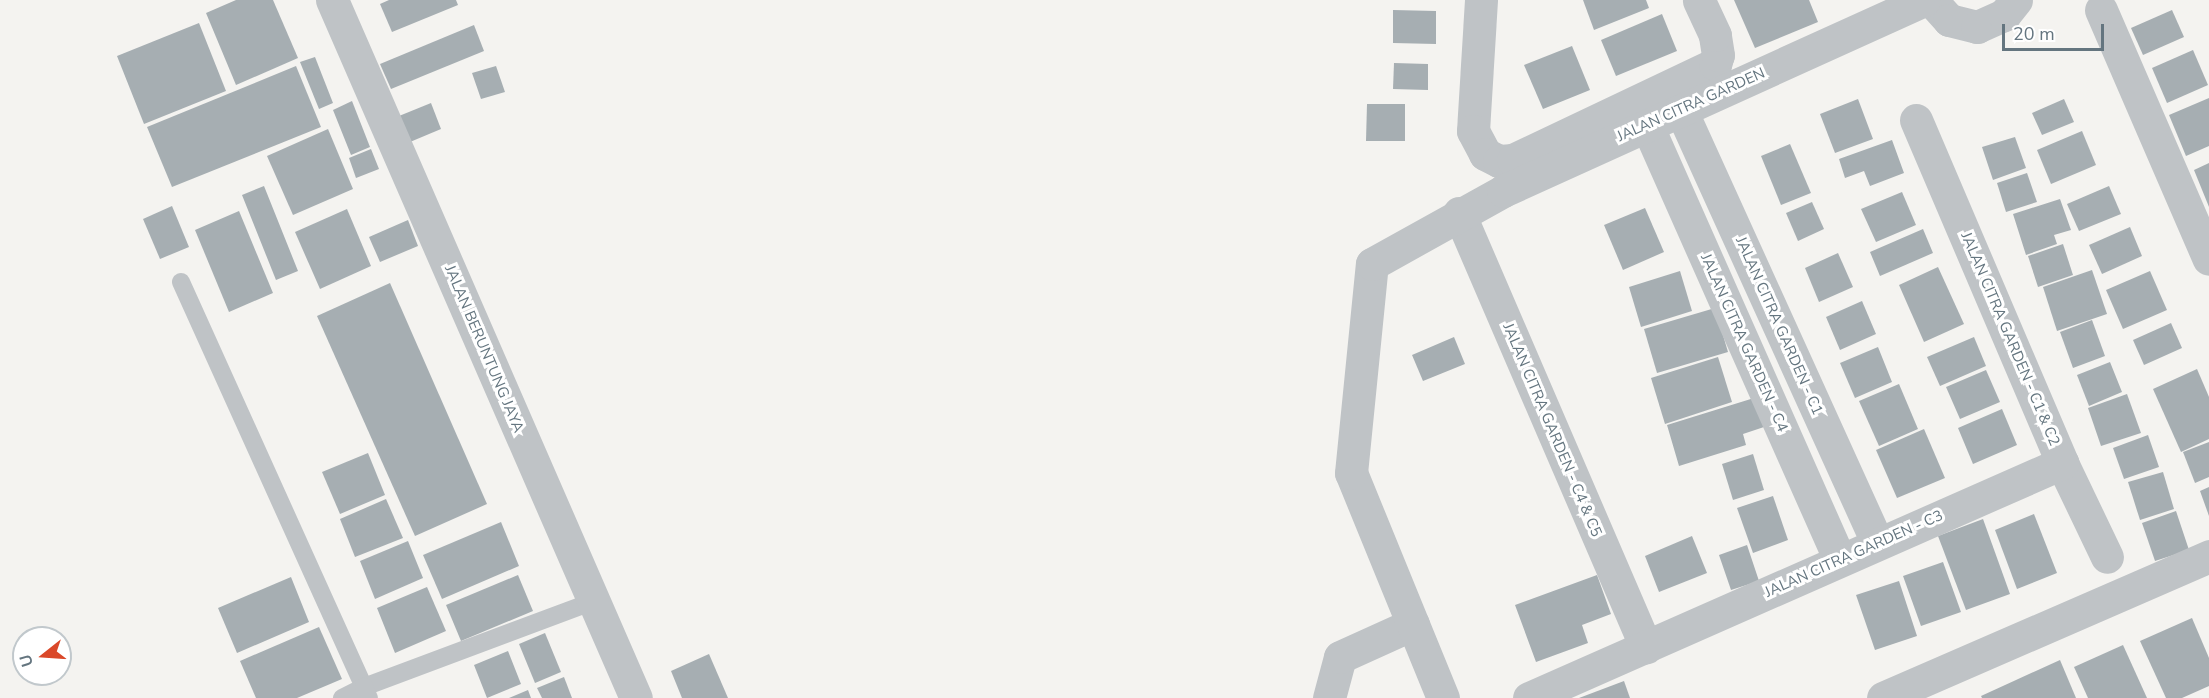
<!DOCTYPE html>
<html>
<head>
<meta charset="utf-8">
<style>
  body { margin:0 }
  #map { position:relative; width:2209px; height:698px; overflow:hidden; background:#f4f3f0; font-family:"Nunito Sans",sans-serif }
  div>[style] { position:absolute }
  .building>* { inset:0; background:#a6aeb2 }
  .lane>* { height:18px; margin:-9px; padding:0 9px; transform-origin:9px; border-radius:9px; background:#bfc3c6 }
  .street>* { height:33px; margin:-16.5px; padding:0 16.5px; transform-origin:16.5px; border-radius:16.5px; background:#bfc3c6 }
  span { translate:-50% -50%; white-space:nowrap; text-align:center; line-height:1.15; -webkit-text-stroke:6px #fff; paint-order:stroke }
  .street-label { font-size:15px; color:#64757f }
  .north { position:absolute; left:12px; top:626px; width:60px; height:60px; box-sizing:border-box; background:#fff; border:2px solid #c1c8cc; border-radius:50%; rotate:253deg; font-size:16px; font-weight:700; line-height:24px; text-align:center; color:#64757f }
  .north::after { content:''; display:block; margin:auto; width:21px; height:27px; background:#da4829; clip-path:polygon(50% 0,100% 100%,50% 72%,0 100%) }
  .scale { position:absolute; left:2002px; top:24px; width:102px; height:27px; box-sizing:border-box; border:3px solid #64757f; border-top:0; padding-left:8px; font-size:18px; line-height:21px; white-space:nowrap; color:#64757f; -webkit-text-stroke:4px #fff; paint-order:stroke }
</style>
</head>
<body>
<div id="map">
  <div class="building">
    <div style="clip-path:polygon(236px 0,273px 0,298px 58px,236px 85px,206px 13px)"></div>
    <div style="clip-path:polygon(389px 0,456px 0,458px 5px,392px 32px,380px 4px)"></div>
    <div style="clip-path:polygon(1583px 0,1646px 0,1649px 8px,1594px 30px)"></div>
    <div style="clip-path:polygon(1734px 0,1809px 0,1818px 22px,1755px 48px)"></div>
    <div style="clip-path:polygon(1393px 10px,1436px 11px,1436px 44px,1393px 43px)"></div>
    <div style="clip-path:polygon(2172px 10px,2184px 37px,2143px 55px,2131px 28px)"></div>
    <div style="clip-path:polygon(1662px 14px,1677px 51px,1616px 76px,1601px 40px)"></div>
    <div style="clip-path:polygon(199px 23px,226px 91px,144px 124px,117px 56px)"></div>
    <div style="clip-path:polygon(474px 25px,484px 51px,391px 89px,380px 64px)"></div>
    <div style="clip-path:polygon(1572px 46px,1590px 90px,1543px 109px,1524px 65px)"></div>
    <div style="clip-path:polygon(2193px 50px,2208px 85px,2167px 103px,2152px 68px)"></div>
    <div style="clip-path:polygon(315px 57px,333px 103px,319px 109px,300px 62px)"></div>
    <div style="clip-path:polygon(1394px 63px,1428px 64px,1428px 90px,1393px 89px)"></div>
    <div style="clip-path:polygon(296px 66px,321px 127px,172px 187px,147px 127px)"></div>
    <div style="clip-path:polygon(496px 66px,505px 92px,481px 99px,472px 73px)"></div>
    <div style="clip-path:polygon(2209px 98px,2209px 146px,2186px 156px,2169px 115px)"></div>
    <div style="clip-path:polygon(1858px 99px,1873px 139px,1835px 153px,1820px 114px)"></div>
    <div style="clip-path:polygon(2064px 99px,2074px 122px,2042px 135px,2032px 113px)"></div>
    <div style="clip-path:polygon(352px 101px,370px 147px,351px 155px,333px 110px)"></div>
    <div style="clip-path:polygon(431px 103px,441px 129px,410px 142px,399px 116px)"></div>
    <div style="clip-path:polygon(1367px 104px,1405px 104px,1405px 141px,1366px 141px)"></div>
    <div style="clip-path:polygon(328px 129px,353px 189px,293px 215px,267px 156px)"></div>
    <div style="clip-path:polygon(2082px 131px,2096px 165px,2051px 184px,2037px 150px)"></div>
    <div style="clip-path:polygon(2015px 137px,2026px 168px,1993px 180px,1982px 147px)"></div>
    <div style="clip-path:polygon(1892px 140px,1904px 173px,1870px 186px,1864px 171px,1845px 178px,1839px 159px)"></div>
    <div style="clip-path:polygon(1790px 144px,1811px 193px,1781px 205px,1761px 156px)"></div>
    <div style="clip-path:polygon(371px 149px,379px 169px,356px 178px,349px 158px)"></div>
    <div style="clip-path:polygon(2209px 163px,2209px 207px,2194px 170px)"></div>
    <div style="clip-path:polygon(2027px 173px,2037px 202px,2006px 212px,1997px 183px)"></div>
    <div style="clip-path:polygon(264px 186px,298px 271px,276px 280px,242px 195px)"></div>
    <div style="clip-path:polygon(2109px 186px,2121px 214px,2079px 231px,2067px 204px)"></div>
    <div style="clip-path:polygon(1902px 192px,1916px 225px,1876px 242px,1861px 209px)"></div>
    <div style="clip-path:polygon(2060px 199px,2071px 230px,2054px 235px,2057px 244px,2026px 255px,2013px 214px)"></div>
    <div style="clip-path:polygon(1812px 202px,1824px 229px,1798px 241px,1786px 213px)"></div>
    <div style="clip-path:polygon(172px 206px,189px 247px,160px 259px,143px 219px)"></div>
    <div style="clip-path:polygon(1645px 208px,1664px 252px,1623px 270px,1604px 225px)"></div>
    <div style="clip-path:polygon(347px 209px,371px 266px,320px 289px,295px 232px)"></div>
    <div style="clip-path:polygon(239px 211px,273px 293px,229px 312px,195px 230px)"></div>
    <div style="clip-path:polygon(408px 220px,418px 246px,380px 262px,369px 237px)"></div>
    <div style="clip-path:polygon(2130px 227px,2142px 256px,2102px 274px,2089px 245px)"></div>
    <div style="clip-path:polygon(1923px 229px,1933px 253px,1880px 276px,1870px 252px)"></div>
    <div style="clip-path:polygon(2063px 244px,2073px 275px,2038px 287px,2028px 256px)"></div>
    <div style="clip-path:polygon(1838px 253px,1853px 287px,1819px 302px,1805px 268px)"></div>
    <div style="clip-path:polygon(1938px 267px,1964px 324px,1924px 342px,1899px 285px)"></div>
    <div style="clip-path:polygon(2092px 270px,2107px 314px,2057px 331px,2043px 287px)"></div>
    <div style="clip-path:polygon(1680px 271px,1692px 311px,1641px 327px,1629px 287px)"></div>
    <div style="clip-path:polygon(2150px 271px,2167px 310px,2123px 329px,2106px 290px)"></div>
    <div style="clip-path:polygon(390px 283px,487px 504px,415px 536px,317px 316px)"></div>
    <div style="clip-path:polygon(1862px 301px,1876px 334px,1840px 350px,1826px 317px)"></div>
    <div style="clip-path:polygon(1715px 308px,1728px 352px,1657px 373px,1644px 329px)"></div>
    <div style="clip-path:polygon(2092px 320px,2105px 356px,2073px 368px,2060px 332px)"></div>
    <div style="clip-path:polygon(2171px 323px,2182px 348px,2144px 365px,2133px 340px)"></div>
    <div style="clip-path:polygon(1454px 337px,1465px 364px,1423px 381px,1412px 355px)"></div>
    <div style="clip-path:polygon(1974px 337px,1986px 366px,1940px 386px,1927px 357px)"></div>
    <div style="clip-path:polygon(1878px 347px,1892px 382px,1855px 398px,1840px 363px)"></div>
    <div style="clip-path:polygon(1718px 357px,1732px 402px,1665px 424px,1651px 378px)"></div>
    <div style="clip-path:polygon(2110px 362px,2122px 392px,2089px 406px,2077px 375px)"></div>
    <div style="clip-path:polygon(2197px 369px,2209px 397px,2209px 439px,2181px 452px,2153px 389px)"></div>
    <div style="clip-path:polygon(1986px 370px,2000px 402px,1960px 419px,1946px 387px)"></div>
    <div style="clip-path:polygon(1899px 384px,1918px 429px,1879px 446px,1859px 401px)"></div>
    <div style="clip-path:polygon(2127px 394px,2141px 433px,2101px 446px,2088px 408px)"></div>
    <div style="clip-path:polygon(1754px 398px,1764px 427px,1743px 434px,1746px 445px,1679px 466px,1667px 425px)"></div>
    <div style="clip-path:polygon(2002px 409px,2017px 445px,1973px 464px,1958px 428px)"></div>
    <div style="clip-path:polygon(1924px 429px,1945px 478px,1897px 498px,1876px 450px)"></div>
    <div style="clip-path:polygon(2148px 435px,2159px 467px,2124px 479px,2113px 448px)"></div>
    <div style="clip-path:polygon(2209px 442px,2209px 477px,2195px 483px,2183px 452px)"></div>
    <div style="clip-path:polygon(368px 453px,385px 495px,340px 514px,322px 472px)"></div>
    <div style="clip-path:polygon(1753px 454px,1764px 490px,1733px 500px,1722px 464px)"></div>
    <div style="clip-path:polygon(2163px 472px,2174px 509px,2140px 520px,2128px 482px)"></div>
    <div style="clip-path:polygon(2209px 487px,2209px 516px,2200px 491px)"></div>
    <div style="clip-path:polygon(1773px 496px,1788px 540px,1753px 553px,1737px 508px)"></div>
    <div style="clip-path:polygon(386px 499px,403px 538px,355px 557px,340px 519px)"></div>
    <div style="clip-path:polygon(2176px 511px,2189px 550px,2155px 561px,2142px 523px)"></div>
    <div style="clip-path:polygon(2034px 514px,2057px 573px,2017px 589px,1995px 530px)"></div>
    <div style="clip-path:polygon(1983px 519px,2010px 594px,1966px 610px,1938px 536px)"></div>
    <div style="clip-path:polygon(501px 522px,519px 566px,442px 599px,423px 555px)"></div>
    <div style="clip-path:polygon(1692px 536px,1707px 573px,1659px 592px,1645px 556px)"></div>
    <div style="clip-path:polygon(408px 541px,423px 578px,375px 599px,360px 561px)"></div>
    <div style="clip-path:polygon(1747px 545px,1759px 581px,1731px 590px,1719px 555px)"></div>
    <div style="clip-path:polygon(1943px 562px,1961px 612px,1921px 626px,1903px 576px)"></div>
    <div style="clip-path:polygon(518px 575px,533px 611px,461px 641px,446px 605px)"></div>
    <div style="clip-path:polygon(1597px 575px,1611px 614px,1582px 625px,1588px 643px,1536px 662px,1515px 605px)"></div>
    <div style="clip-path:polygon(291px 577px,309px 622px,237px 653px,218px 608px)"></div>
    <div style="clip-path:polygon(1899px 581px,1917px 636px,1875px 650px,1856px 595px)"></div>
    <div style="clip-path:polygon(427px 587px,446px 631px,395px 653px,377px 608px)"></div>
    <div style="clip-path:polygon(2192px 618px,2209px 658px,2209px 686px,2182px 698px,2166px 698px,2140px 641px)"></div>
    <div style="clip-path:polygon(319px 627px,342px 679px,297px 698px,256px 698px,240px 661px)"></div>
    <div style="clip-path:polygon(545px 633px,561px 672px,535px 683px,519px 644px)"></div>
    <div style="clip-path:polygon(2123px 645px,2147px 698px,2088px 698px,2074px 667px)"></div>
    <div style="clip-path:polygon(508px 651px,521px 684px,487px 698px,474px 665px)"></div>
    <div style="clip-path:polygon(709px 654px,728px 698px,682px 698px,671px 671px)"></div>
    <div style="clip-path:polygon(2060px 660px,2076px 698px,1982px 698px,1981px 696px)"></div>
    <div style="clip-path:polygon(564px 677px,572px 698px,542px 698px,537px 688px)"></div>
    <div style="clip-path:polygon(1624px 681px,1630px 698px,1579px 698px)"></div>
    <div style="clip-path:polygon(528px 690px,531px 698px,509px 698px)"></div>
  </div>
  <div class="lane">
    <div style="left:181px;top:282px;width:444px;rotate:65.7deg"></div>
    <div style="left:364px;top:687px;width:246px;rotate:-20.5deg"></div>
    <div style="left:342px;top:698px;width:25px;rotate:-27deg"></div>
    <div style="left:364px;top:687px;width:12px;rotate:66deg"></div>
  </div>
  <div class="street">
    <div style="left:332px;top:0;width:761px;rotate:66.47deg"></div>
    <div style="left:1481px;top:0;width:131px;rotate:93.5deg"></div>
    <div style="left:1473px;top:131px;width:26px;rotate:62deg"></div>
    <div style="left:1485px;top:154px;width:16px;rotate:27deg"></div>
    <div style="left:1499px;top:161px;width:14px;rotate:-4deg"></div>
    <div style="left:1513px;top:160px;width:224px;rotate:-25.4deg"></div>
    <div style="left:1715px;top:64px;width:9px;rotate:-72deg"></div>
    <div style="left:1718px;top:55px;width:20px;rotate:-99deg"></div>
    <div style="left:1715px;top:35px;width:38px;rotate:-115deg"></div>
    <div style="left:1931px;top:0;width:27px;rotate:48deg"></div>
    <div style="left:1949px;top:20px;width:29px;rotate:14deg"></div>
    <div style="left:1977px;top:27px;width:30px;rotate:-24deg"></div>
    <div style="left:2004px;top:15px;width:19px;rotate:-51deg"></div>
    <div style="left:2101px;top:10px;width:271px;rotate:66.6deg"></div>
    <div style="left:1681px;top:110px;width:475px;rotate:65.6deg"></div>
    <div style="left:1916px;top:120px;width:373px;rotate:66.9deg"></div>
    <div style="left:2062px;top:463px;width:104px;rotate:64.4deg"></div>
    <div style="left:1647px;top:125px;width:476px;rotate:66.1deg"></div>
    <div style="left:1459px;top:213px;width:473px;rotate:66.7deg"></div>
    <div style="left:1329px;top:698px;width:42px;rotate:-75deg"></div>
    <div style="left:1340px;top:657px;width:80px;rotate:-24.3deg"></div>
    <div style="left:1443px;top:698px;width:243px;rotate:-112.2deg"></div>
    <div style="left:1351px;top:473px;width:210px;rotate:-84.3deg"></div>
    <div style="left:1372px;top:264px;width:150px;rotate:-29.1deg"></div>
    <div style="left:1503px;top:191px;width:462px;rotate:-24.4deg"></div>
    <div style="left:1529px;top:698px;width:583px;rotate:-23.79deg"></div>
    <div style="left:1883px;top:698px;width:356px;rotate:-23.5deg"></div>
  </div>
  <div class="street-label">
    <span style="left:1691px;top:105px;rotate:-24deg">JALAN CITRA GARDEN</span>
    <span style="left:1779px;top:326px;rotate:66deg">JALAN CITRA GARDEN - C1</span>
    <span style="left:2010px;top:339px;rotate:67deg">JALAN CITRA GARDEN - C1 &amp; C2</span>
    <span style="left:1744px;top:343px;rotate:66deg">JALAN CITRA GARDEN - C4</span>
    <span style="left:484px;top:349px;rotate:67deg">JALAN BERUNTUNG JAYA</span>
    <span style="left:1552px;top:430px;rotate:67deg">JALAN CITRA GARDEN - C4 &amp; C5</span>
    <span style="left:1854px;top:554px;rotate:-24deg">JALAN CITRA GARDEN - C3</span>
  </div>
  <div class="north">U</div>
  <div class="scale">20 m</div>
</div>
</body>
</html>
